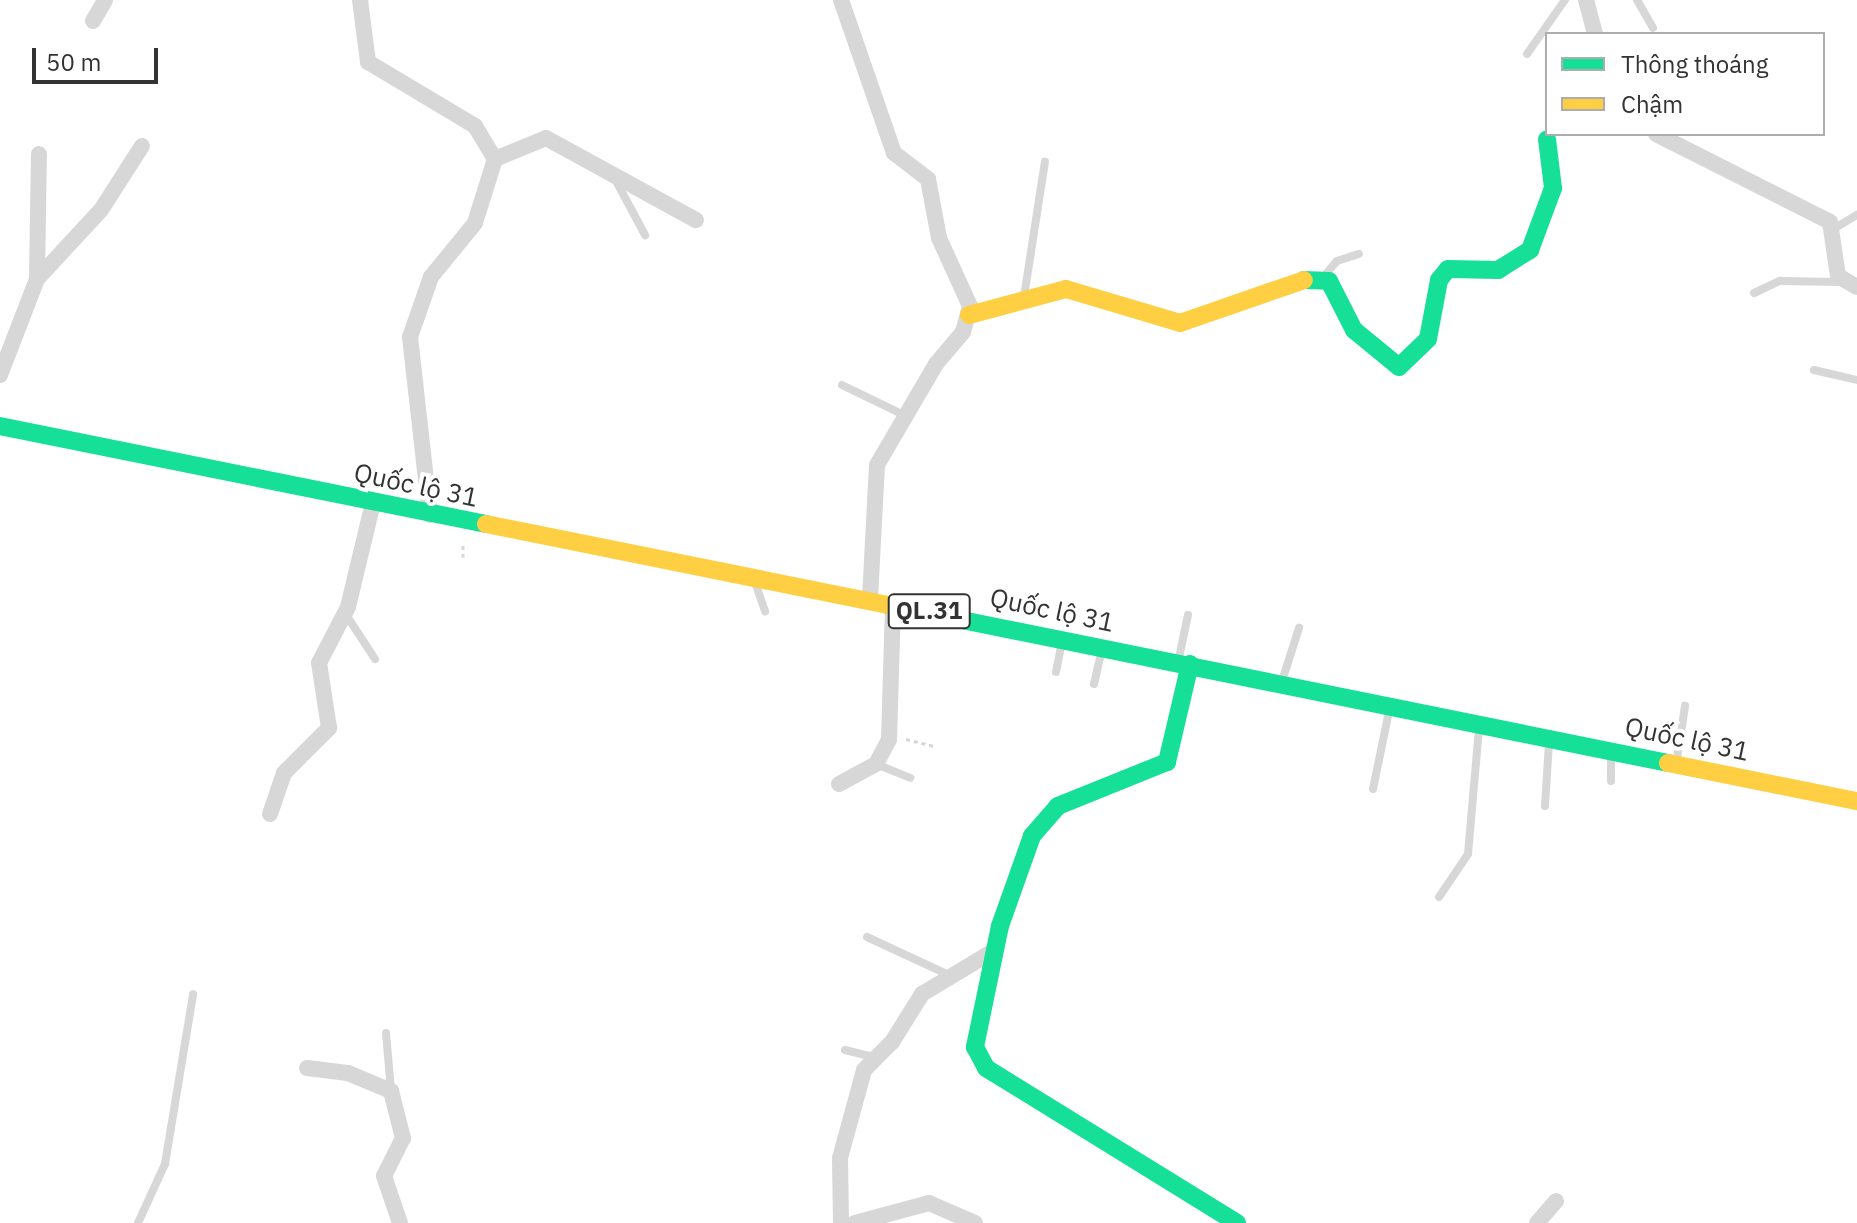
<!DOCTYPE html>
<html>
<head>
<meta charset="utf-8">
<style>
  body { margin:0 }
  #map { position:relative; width:1857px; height:1223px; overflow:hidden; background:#fff; font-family:"IBM Plex Sans",sans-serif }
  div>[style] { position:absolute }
  .path>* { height:3px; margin-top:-1.5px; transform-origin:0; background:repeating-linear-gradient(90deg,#d6d6d6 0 4px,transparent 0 8px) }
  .lane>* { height:8px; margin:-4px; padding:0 4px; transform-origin:4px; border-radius:4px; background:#d7d7d7 }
  .street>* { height:16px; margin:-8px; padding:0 8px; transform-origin:8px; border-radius:8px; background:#d7d7d7 }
  .fast>* { height:18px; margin:-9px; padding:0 9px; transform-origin:9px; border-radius:9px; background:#16e098 }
  .slow>* { height:18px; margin:-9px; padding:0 9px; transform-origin:9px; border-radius:9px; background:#ffcf43 }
  span { translate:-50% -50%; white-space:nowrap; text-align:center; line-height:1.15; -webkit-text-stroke:8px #fff; paint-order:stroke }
  .shield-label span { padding:2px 6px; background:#fff; border:2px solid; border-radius:6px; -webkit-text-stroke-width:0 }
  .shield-label { font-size:24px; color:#333; font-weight:700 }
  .street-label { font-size:26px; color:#333 }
  .legend { position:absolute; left:1545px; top:32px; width:280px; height:104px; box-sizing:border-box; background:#fff; border:2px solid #adadad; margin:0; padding:10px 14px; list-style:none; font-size:24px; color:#333 }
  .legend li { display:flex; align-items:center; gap:16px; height:40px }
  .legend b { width:40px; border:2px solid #adadad }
  .scale { position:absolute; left:32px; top:48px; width:126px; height:36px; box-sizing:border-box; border:4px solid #333; border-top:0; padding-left:10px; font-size:24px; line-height:28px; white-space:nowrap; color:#333; -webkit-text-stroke:6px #fff; paint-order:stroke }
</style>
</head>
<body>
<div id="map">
  <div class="path">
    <div style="left:463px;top:557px;width:15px;rotate:-90deg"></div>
    <div style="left:906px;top:739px;width:29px;rotate:14deg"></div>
  </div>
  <div class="lane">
    <div style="left:1637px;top:0;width:32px;rotate:60deg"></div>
    <div style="left:1527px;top:54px;width:66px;rotate:-54.9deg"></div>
    <div style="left:615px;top:179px;width:64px;rotate:61.8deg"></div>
    <div style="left:1835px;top:228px;width:26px;rotate:-31deg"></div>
    <div style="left:1324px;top:276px;width:20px;rotate:-49deg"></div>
    <div style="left:1337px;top:261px;width:23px;rotate:-18deg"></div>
    <div style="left:1754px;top:293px;width:29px;rotate:-25deg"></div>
    <div style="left:1780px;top:281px;width:61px;rotate:0.9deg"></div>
    <div style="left:1024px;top:297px;width:137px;rotate:-81.2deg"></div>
    <div style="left:1814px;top:370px;width:44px;rotate:13.1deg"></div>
    <div style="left:842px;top:385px;width:69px;rotate:25.8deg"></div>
    <div style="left:756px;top:585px;width:28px;rotate:71deg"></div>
    <div style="left:345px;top:613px;width:55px;rotate:56.9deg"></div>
    <div style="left:1179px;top:658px;width:44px;rotate:-78.2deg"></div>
    <div style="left:1056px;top:672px;width:26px;rotate:-79deg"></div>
    <div style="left:1282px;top:681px;width:56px;rotate:-72.2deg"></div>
    <div style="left:1094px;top:684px;width:32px;rotate:-77deg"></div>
    <div style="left:1677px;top:759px;width:54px;rotate:-81.4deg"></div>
    <div style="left:876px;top:764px;width:37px;rotate:22deg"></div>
    <div style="left:1611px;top:781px;width:26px;rotate:-90deg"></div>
    <div style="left:1373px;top:789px;width:80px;rotate:-78.4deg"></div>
    <div style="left:1545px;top:806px;width:63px;rotate:-86.4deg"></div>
    <div style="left:1439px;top:897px;width:52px;rotate:-56deg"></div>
    <div style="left:1468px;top:854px;width:126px;rotate:-85deg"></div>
    <div style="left:867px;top:937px;width:90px;rotate:24.9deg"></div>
    <div style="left:386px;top:1033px;width:57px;rotate:85deg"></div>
    <div style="left:845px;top:1050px;width:32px;rotate:14deg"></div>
    <div style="left:138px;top:1223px;width:65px;rotate:-65.4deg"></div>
    <div style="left:165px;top:1164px;width:172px;rotate:-80.6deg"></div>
  </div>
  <div class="street">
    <div style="left:360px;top:0;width:63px;rotate:82.6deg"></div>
    <div style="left:368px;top:62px;width:125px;rotate:30.9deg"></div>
    <div style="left:475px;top:126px;width:39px;rotate:59deg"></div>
    <div style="left:495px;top:159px;width:67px;rotate:107.4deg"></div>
    <div style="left:475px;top:223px;width:70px;rotate:129.2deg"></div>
    <div style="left:431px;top:277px;width:64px;rotate:109.3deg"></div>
    <div style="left:410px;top:337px;width:179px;rotate:83.6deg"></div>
    <div style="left:841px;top:0;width:162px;rotate:70.9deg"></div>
    <div style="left:894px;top:153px;width:43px;rotate:37.4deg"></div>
    <div style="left:928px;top:179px;width:60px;rotate:79.4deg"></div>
    <div style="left:939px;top:238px;width:75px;rotate:65.5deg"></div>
    <div style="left:970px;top:306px;width:27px;rotate:105deg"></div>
    <div style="left:963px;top:332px;width:42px;rotate:130.2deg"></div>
    <div style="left:936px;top:364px;width:117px;rotate:120.3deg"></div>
    <div style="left:877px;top:465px;width:134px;rotate:93deg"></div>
    <div style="left:1586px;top:0;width:35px;rotate:75deg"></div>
    <div style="left:93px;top:21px;width:24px;rotate:-60deg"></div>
    <div style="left:1656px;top:134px;width:195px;rotate:26.8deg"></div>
    <div style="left:1830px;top:222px;width:55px;rotate:81.6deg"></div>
    <div style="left:1838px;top:276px;width:22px;rotate:30deg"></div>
    <div style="left:495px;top:159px;width:55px;rotate:-22.4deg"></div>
    <div style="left:546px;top:138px;width:171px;rotate:28.7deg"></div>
    <div style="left:37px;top:278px;width:124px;rotate:-89.1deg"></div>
    <div style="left:0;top:375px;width:103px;rotate:-68.9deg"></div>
    <div style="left:37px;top:279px;width:94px;rotate:-47.2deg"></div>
    <div style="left:101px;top:210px;width:76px;rotate:-57.4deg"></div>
    <div style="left:839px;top:784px;width:42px;rotate:-28.4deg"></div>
    <div style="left:876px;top:764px;width:27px;rotate:-62deg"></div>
    <div style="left:889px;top:740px;width:137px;rotate:-88.3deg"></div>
    <div style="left:270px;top:814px;width:43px;rotate:-71.1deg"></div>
    <div style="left:284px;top:773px;width:64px;rotate:-45deg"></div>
    <div style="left:329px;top:728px;width:66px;rotate:-98.7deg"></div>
    <div style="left:319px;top:663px;width:63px;rotate:-62.6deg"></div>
    <div style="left:348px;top:607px;width:107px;rotate:-76.5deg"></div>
    <div style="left:307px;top:1068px;width:41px;rotate:7deg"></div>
    <div style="left:348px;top:1073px;width:47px;rotate:22.7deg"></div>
    <div style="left:391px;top:1091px;width:49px;rotate:75.7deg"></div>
    <div style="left:403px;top:1138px;width:42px;rotate:116.6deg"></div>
    <div style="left:384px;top:1176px;width:50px;rotate:71.2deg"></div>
    <div style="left:841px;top:1223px;width:65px;rotate:-90.9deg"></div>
    <div style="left:840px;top:1158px;width:91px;rotate:-74.7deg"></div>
    <div style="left:864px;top:1070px;width:40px;rotate:-45deg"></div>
    <div style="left:892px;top:1042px;width:57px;rotate:-58deg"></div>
    <div style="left:922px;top:994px;width:85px;rotate:-31.1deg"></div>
    <div style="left:855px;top:1223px;width:77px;rotate:-15.1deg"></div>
    <div style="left:929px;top:1203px;width:50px;rotate:23.5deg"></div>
    <div style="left:1537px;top:1223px;width:29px;rotate:-49deg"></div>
  </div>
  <div class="fast">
    <div style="left:1304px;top:280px;width:25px;rotate:2deg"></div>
    <div style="left:1329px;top:281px;width:55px;rotate:63deg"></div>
    <div style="left:1354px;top:330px;width:58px;rotate:39.4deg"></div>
    <div style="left:1399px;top:367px;width:40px;rotate:-44deg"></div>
    <div style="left:1428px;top:339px;width:60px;rotate:-79.4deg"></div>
    <div style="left:1439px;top:280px;width:14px;rotate:-51deg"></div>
    <div style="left:1448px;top:269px;width:50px;rotate:1.1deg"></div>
    <div style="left:1498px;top:270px;width:38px;rotate:-32deg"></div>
    <div style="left:1530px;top:250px;width:66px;rotate:-69.6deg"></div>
    <div style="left:1553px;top:188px;width:49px;rotate:-97deg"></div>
    <div style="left:0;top:426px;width:496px;rotate:11.4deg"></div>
    <div style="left:888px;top:605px;width:796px;rotate:11.45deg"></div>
    <div style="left:1190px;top:664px;width:101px;rotate:103.2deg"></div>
    <div style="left:1167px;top:762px;width:118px;rotate:158deg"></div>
    <div style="left:1058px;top:806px;width:40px;rotate:131deg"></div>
    <div style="left:1032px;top:836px;width:96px;rotate:109.6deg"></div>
    <div style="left:1000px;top:926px;width:124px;rotate:101.7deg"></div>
    <div style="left:975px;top:1047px;width:24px;rotate:62deg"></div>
    <div style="left:986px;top:1068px;width:295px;rotate:31.7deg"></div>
  </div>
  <div class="slow">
    <div style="left:969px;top:315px;width:100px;rotate:-15deg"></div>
    <div style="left:1066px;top:289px;width:119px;rotate:16.6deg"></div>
    <div style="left:1180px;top:323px;width:131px;rotate:-19.1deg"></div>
    <div style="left:486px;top:524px;width:410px;rotate:11.4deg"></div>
    <div style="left:1668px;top:763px;width:193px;rotate:11.4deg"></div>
  </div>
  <div class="shield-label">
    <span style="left:929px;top:611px">QL.31</span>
  </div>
  <div class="street-label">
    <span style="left:416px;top:485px;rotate:12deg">Quốc lộ 31</span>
    <span style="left:1052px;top:610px;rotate:12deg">Quốc lộ 31</span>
    <span style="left:1687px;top:739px;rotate:12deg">Quốc lộ 31</span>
  </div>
  <ul class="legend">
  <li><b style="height:10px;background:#16e098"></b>Thông thoáng</li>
  <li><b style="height:10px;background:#ffcf43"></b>Chậm</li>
  </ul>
  <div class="scale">50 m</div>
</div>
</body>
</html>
